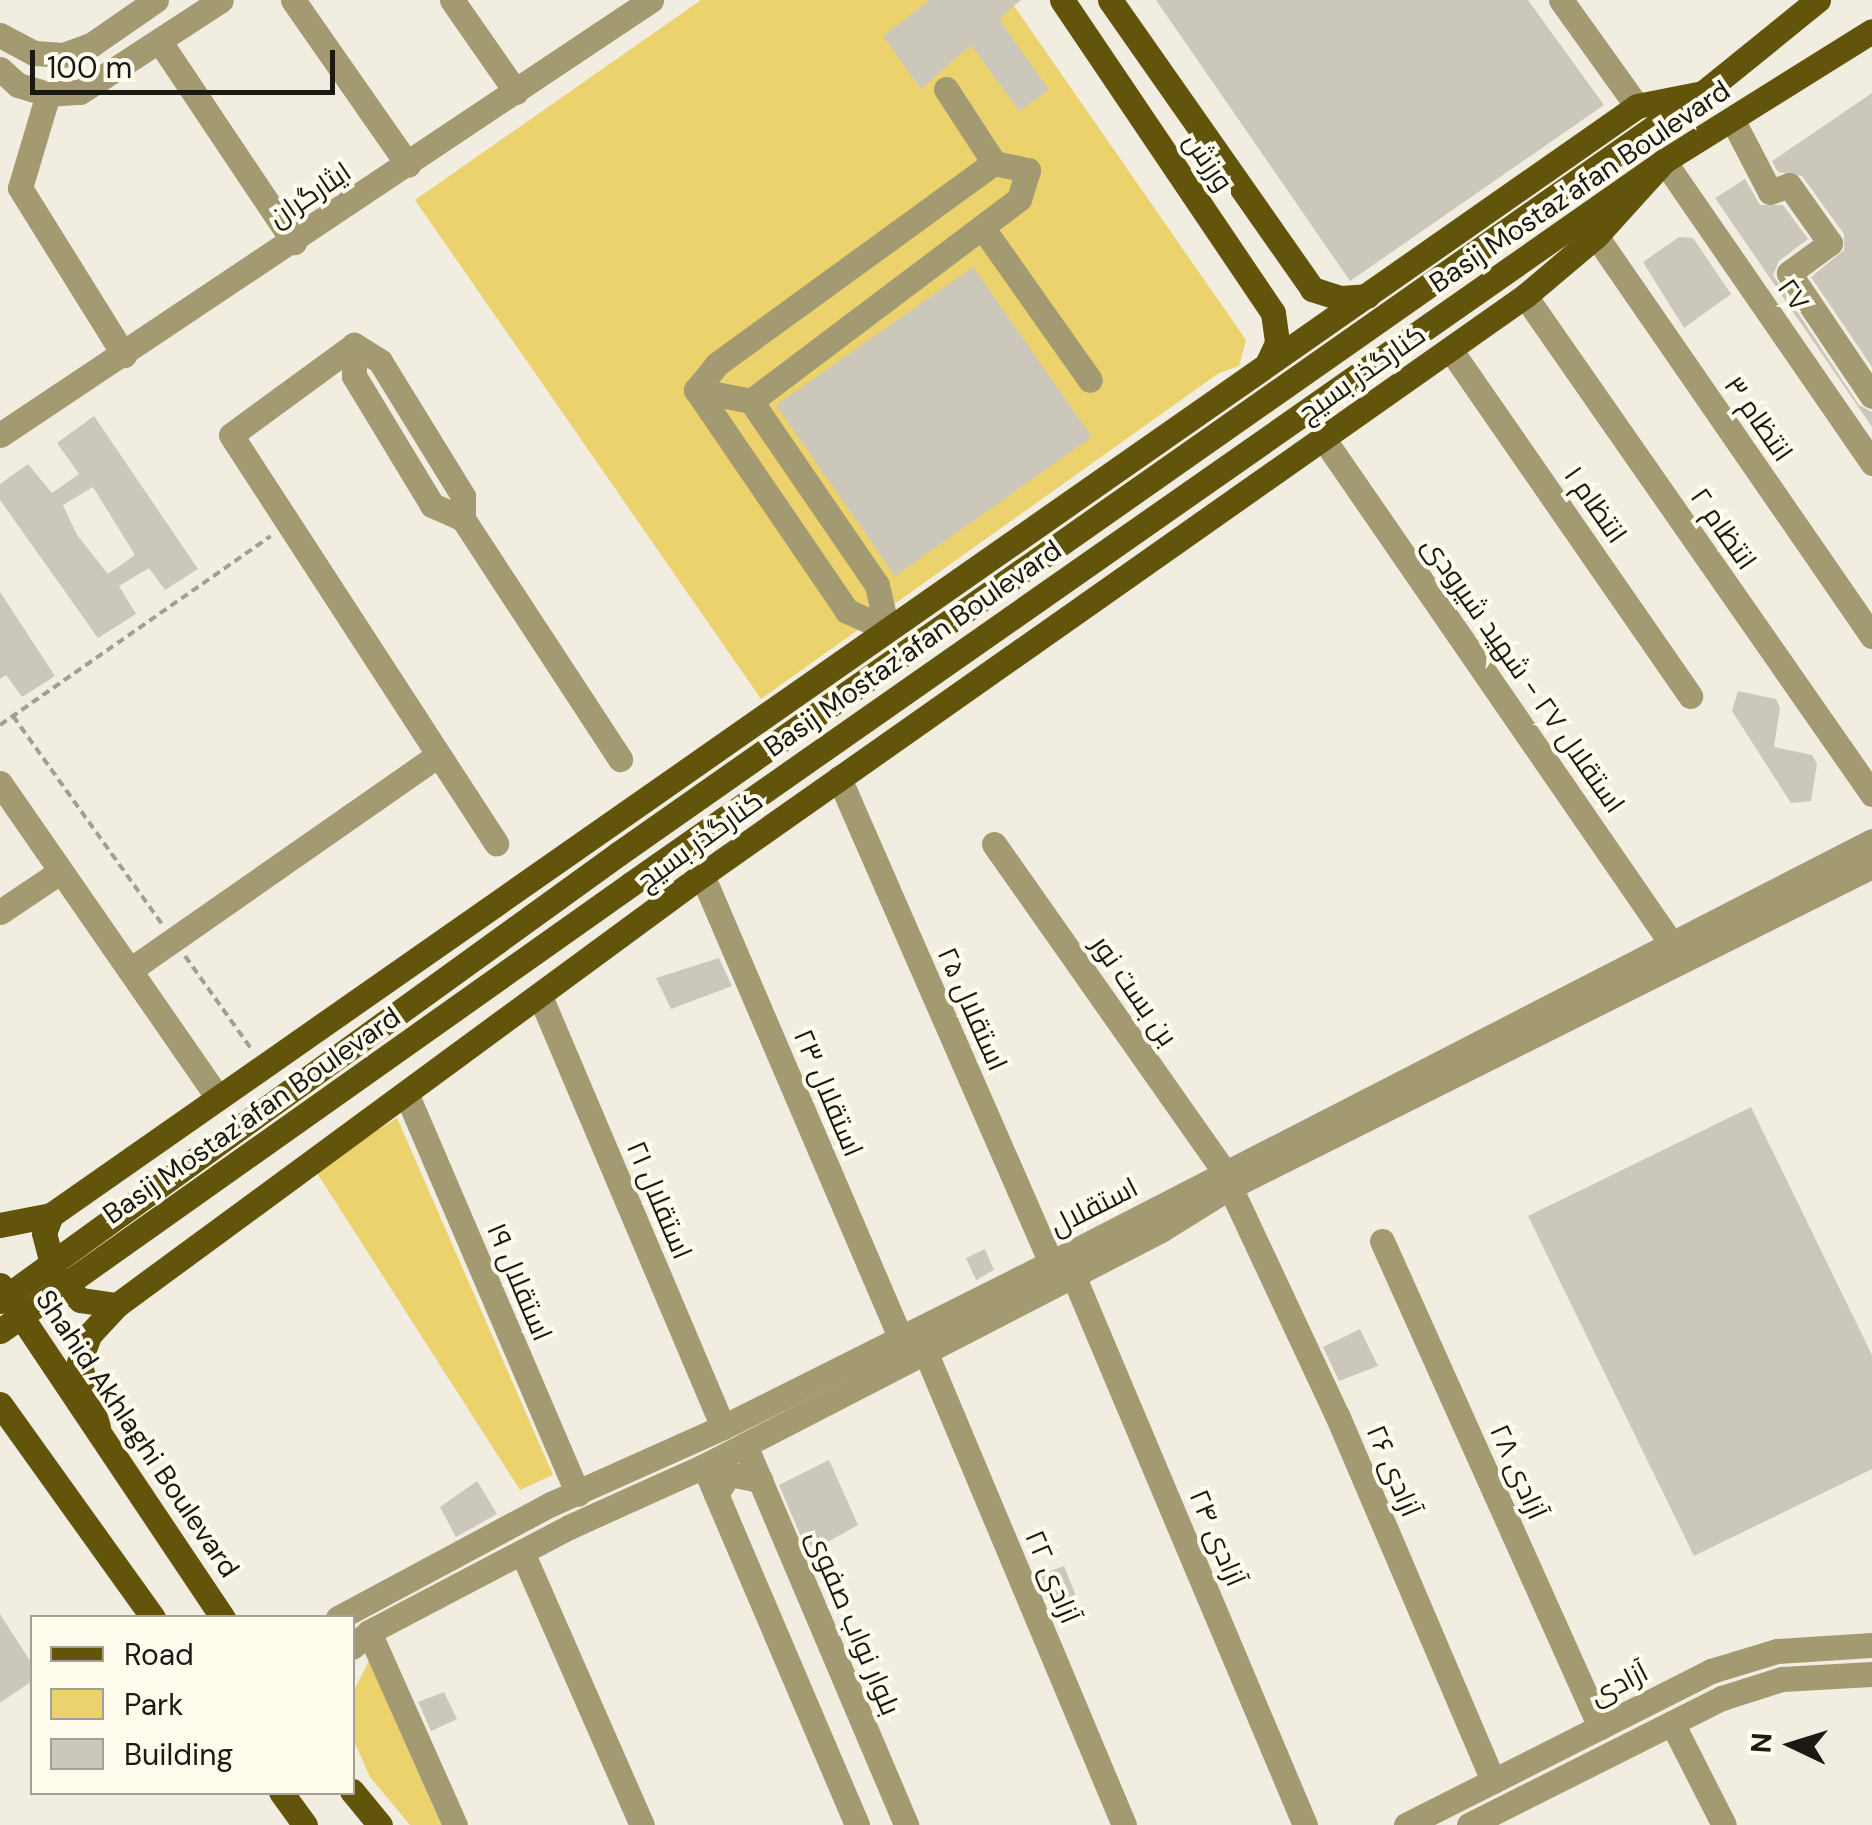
<!DOCTYPE html>
<html>
<head>
<meta charset="utf-8">
<style>
  body { margin:0 }
  #map { position:relative; width:1872px; height:1825px; overflow:hidden; background:#f1eee1; font-family:"DM Sans",Cairo,sans-serif }
  div>[style] { position:absolute }
  .green>* { inset:0; background:#ebd26d }
  .building>* { inset:0; background:#cbc8bb }
  .path>* { height:4px; margin-top:-2px; transform-origin:0; background:repeating-linear-gradient(90deg,#a19f95 0 8px,transparent 0 13px) }
  .minor>* { height:25px; margin:-12.5px; padding:0 12.5px; transform-origin:12.5px; border-radius:12.5px; background:#a49a71 }
  .major>* { height:25px; margin:-12.5px; padding:0 12.5px; transform-origin:12.5px; border-radius:12.5px; background:#63540c }
  .major-bridge>* { height:25px; margin:-12.5px; padding:0 12.5px; transform-origin:12.5px; border-radius:12.5px; background:#63540c }
  span { translate:-50% -50%; white-space:nowrap; text-align:center; line-height:1.15; -webkit-text-stroke:8px #fffcee; paint-order:stroke }
  .street-label { font-size:28px; color:#1a1914 }
  .legend { position:absolute; left:30px; top:1615px; width:325px; height:180px; box-sizing:border-box; background:#fffcee; border:2px solid #a3a197; margin:0; padding:12px 18px; list-style:none; font-size:30px; color:#1a1914 }
  .legend li { display:flex; align-items:center; gap:20px; height:50px }
  .legend b { width:50px; border:2px solid #a3a197 }
  .north { position:absolute; left:1742px; top:1695px; width:100px; height:100px; -webkit-text-stroke:8px #fffcee; paint-order:stroke; rotate:274deg; font-size:28px; font-weight:700; line-height:40px; text-align:center; color:#1a1914 }
  .north::after { content:''; display:block; margin:auto; width:35px; height:45px; background:#1a1914; clip-path:polygon(50% 0,100% 100%,50% 72%,0 100%) }
  .scale { position:absolute; left:30px; top:50px; width:305px; height:45px; box-sizing:border-box; border:5px solid #1a1914; border-top:0; padding-left:12px; font-size:30px; line-height:35px; white-space:nowrap; color:#1a1914; -webkit-text-stroke:8px #fffcee; paint-order:stroke }
</style>
</head>
<body>
<div id="map">
  <div class="green">
    <div style="clip-path:polygon(701px 0,1010px 0,1246px 340px,1239px 366px,1219px 373px,761px 699px,415px 200px)"></div>
    <div style="clip-path:polygon(397px 1118px,553px 1475px,520px 1490px,315px 1170px)"></div>
    <div style="clip-path:polygon(369px 1661px,441px 1825px,410px 1825px,370px 1777px,354px 1741px,353px 1692px)"></div>
  </div>
  <div class="building">
    <div style="clip-path:polygon(930px 0,1021px 0,999px 19px,1049px 90px,1019px 111px,971px 45px,921px 89px,883px 36px)"></div>
    <div style="clip-path:polygon(1156px 0,1528px 0,1604px 105px,1350px 281px)"></div>
    <div style="clip-path:polygon(1872px 93px,1872px 367px,1811px 277px,1844px 250px,1844px 234px,1802px 176px,1778px 172px,1772px 161px)"></div>
    <div style="clip-path:polygon(1745px 179px,1760px 205px,1783px 205px,1808px 239px,1779px 261px,1773px 275px,1859px 405px,1872px 412px,1872px 427px,1715px 198px)"></div>
    <div style="clip-path:polygon(1679px 237px,1693px 238px,1731px 294px,1684px 328px,1643px 262px)"></div>
    <div style="clip-path:polygon(973px 267px,1092px 437px,895px 576px,776px 405px)"></div>
    <div style="clip-path:polygon(evenodd,94px 416px,198px 569px,165px 590px,149px 568px,119px 586px,136px 614px,98px 638px,0 500px,0 484px,28px 464px,52px 493px,79px 474px,57px 443px,94px 416px,93px 487px,135px 555px,108px 574px,77px 535px,63px 505px,93px 487px)"></div>
    <div style="clip-path:polygon(0 592px,55px 676px,22px 697px,6px 675px,0 679px)"></div>
    <div style="clip-path:polygon(1738px 691px,1776px 699px,1780px 708px,1774px 747px,1812px 755px,1817px 764px,1811px 801px,1791px 803px,1732px 711px)"></div>
    <div style="clip-path:polygon(719px 958px,732px 986px,671px 1009px,656px 978px)"></div>
    <div style="clip-path:polygon(1751px 1107px,1872px 1355px,1872px 1469px,1694px 1556px,1528px 1216px)"></div>
    <div style="clip-path:polygon(985px 1249px,994px 1270px,976px 1280px,966px 1258px)"></div>
    <div style="clip-path:polygon(1360px 1329px,1378px 1366px,1339px 1381px,1323px 1347px)"></div>
    <div style="clip-path:polygon(829px 1460px,858px 1525px,815px 1549px,802px 1539px,779px 1485px)"></div>
    <div style="clip-path:polygon(477px 1481px,497px 1514px,456px 1537px,440px 1507px)"></div>
    <div style="clip-path:polygon(1064px 1566px,1076px 1596px,1049px 1605px,1037px 1576px)"></div>
    <div style="clip-path:polygon(0 1614px,32px 1664px,32px 1681px,0 1703px)"></div>
    <div style="clip-path:polygon(444px 1692px,457px 1719px,431px 1731px,418px 1702px)"></div>
  </div>
  <div class="path">
    <div style="left:13px;top:716px;width:256px;rotate:54.4deg"></div>
    <div style="left:0;top:725px;width:330px;rotate:-34.9deg"></div>
    <div style="left:185px;top:956px;width:115px;rotate:54.5deg"></div>
  </div>
  <div class="minor">
    <div style="left:293px;top:0;width:201px;rotate:55.1deg"></div>
    <div style="left:452px;top:0;width:112px;rotate:55.2deg"></div>
    <div style="left:1561px;top:0;width:130px;rotate:54.4deg"></div>
    <div style="left:0;top:35px;width:38px;rotate:28deg"></div>
    <div style="left:34px;top:53px;width:29px;rotate:4deg"></div>
    <div style="left:63px;top:55px;width:30px;rotate:-20deg"></div>
    <div style="left:91px;top:45px;width:79px;rotate:-34.7deg"></div>
    <div style="left:160px;top:42px;width:241px;rotate:56.2deg"></div>
    <div style="left:0;top:69px;width:24px;rotate:42deg"></div>
    <div style="left:18px;top:85px;width:31px;rotate:17deg"></div>
    <div style="left:48px;top:94px;width:32px;rotate:-4deg"></div>
    <div style="left:80px;top:92px;width:168px;rotate:-33.1deg"></div>
    <div style="left:946px;top:89px;width:88px;rotate:57deg"></div>
    <div style="left:48px;top:94px;width:98px;rotate:106.6deg"></div>
    <div style="left:20px;top:188px;width:197px;rotate:58.1deg"></div>
    <div style="left:1732px;top:119px;width:82px;rotate:62.5deg"></div>
    <div style="left:1770px;top:192px;width:20px;rotate:-20deg"></div>
    <div style="left:1789px;top:185px;width:71px;rotate:54.7deg"></div>
    <div style="left:1830px;top:243px;width:51px;rotate:143.8deg"></div>
    <div style="left:1789px;top:273px;width:148px;rotate:56deg"></div>
    <div style="left:1664px;top:161px;width:367px;rotate:55.4deg"></div>
    <div style="left:994px;top:163px;width:35px;rotate:12deg"></div>
    <div style="left:1028px;top:170px;width:30px;rotate:107deg"></div>
    <div style="left:1019px;top:199px;width:336px;rotate:143deg"></div>
    <div style="left:751px;top:401px;width:223px;rotate:55.6deg"></div>
    <div style="left:877px;top:585px;width:45px;rotate:77.2deg"></div>
    <div style="left:887px;top:629px;width:44px;rotate:-155.8deg"></div>
    <div style="left:847px;top:611px;width:268px;rotate:-124.3deg"></div>
    <div style="left:696px;top:390px;width:33px;rotate:-51deg"></div>
    <div style="left:717px;top:364px;width:342px;rotate:-36deg"></div>
    <div style="left:982px;top:227px;width:187px;rotate:54.8deg"></div>
    <div style="left:1596px;top:236px;width:486px;rotate:55.4deg"></div>
    <div style="left:1525px;top:296px;width:607px;rotate:55.13deg"></div>
    <div style="left:354px;top:345px;width:152px;rotate:143.8deg"></div>
    <div style="left:231px;top:435px;width:487px;rotate:57deg"></div>
    <div style="left:1450px;top:349px;width:422px;rotate:55.3deg"></div>
    <div style="left:696px;top:390px;width:56px;rotate:11.3deg"></div>
    <div style="left:0;top:435px;width:783px;rotate:-33.75deg"></div>
    <div style="left:1323px;top:438px;width:617px;rotate:55.43deg"></div>
    <div style="left:463px;top:519px;width:23px;rotate:-90deg"></div>
    <div style="left:463px;top:496px;width:158px;rotate:-121.6deg"></div>
    <div style="left:380px;top:361px;width:31px;rotate:-148deg"></div>
    <div style="left:354px;top:345px;width:31px;rotate:90deg"></div>
    <div style="left:354px;top:376px;width:151px;rotate:58.8deg"></div>
    <div style="left:432px;top:505px;width:34px;rotate:24deg"></div>
    <div style="left:463px;top:519px;width:287px;rotate:56.8deg"></div>
    <div style="left:839px;top:778px;width:529px;rotate:66.39deg"></div>
    <div style="left:0;top:783px;width:383px;rotate:55.3deg"></div>
    <div style="left:994px;top:844px;width:402px;rotate:54.9deg"></div>
    <div style="left:702px;top:875px;width:499px;rotate:66.8deg"></div>
    <div style="left:0;top:912px;width:73px;rotate:-33.9deg"></div>
    <div style="left:130px;top:970px;width:374px;rotate:-34.9deg"></div>
    <div style="left:540px;top:996px;width:468px;rotate:67deg"></div>
    <div style="left:406px;top:1093px;width:436px;rotate:66.8deg"></div>
    <div style="left:1230px;top:1187px;width:252px;rotate:64.9deg"></div>
    <div style="left:1337px;top:1415px;width:398px;rotate:66.9deg"></div>
    <div style="left:1382px;top:1241px;width:533px;rotate:65.84deg"></div>
    <div style="left:1073px;top:1275px;width:597px;rotate:67.13deg"></div>
    <div style="left:925px;top:1351px;width:514px;rotate:67.23deg"></div>
    <div style="left:745px;top:1445px;width:413px;rotate:67deg"></div>
    <div style="left:704px;top:1466px;width:390px;rotate:66.9deg"></div>
    <div style="left:716px;top:1494px;width:24px;rotate:-57deg"></div>
    <div style="left:729px;top:1474px;width:32px;rotate:11deg"></div>
    <div style="left:522px;top:1552px;width:298px;rotate:66.3deg"></div>
    <div style="left:338px;top:1618px;width:242px;rotate:-28.2deg"></div>
    <div style="left:551px;top:1504px;width:188px;rotate:-24.1deg"></div>
    <div style="left:723px;top:1427px;width:367px;rotate:-26.6deg"></div>
    <div style="left:1051px;top:1263px;width:923px;rotate:-27.2deg"></div>
    <div style="left:369px;top:1632px;width:211px;rotate:66deg"></div>
    <div style="left:352px;top:1647px;width:23px;rotate:-41deg"></div>
    <div style="left:369px;top:1632px;width:226px;rotate:-27.7deg"></div>
    <div style="left:569px;top:1527px;width:148px;rotate:-24.3deg"></div>
    <div style="left:704px;top:1466px;width:514px;rotate:-27.31deg"></div>
    <div style="left:1161px;top:1230px;width:81px;rotate:-31.9deg"></div>
    <div style="left:1230px;top:1187px;width:718px;rotate:-26.57deg"></div>
    <div style="left:1672px;top:1723px;width:114px;rotate:63deg"></div>
    <div style="left:1406px;top:1825px;width:342px;rotate:-26.8deg"></div>
    <div style="left:1711px;top:1671px;width:69px;rotate:-16.9deg"></div>
    <div style="left:1777px;top:1651px;width:95px;rotate:-3.6deg"></div>
    <div style="left:1469px;top:1825px;width:283px;rotate:-26.7deg"></div>
    <div style="left:1722px;top:1698px;width:63px;rotate:-17.6deg"></div>
    <div style="left:1782px;top:1679px;width:90px;rotate:-3.2deg"></div>
  </div>
  <div class="major">
    <div style="left:1062px;top:0;width:377px;rotate:56deg"></div>
    <div style="left:1273px;top:313px;width:30px;rotate:82deg"></div>
    <div style="left:1277px;top:343px;width:23px;rotate:115deg"></div>
    <div style="left:1110px;top:0;width:353px;rotate:55deg"></div>
    <div style="left:1312px;top:289px;width:29px;rotate:18deg"></div>
    <div style="left:1340px;top:298px;width:27px;rotate:-4deg"></div>
    <div style="left:618px;top:854px;width:1325px;rotate:-35.05deg"></div>
    <div style="left:1703px;top:93px;width:148px;rotate:-39deg"></div>
    <div style="left:631px;top:884px;width:1261px;rotate:-34.99deg"></div>
    <div style="left:1664px;top:161px;width:245px;rotate:-32deg"></div>
    <div style="left:51px;top:1215px;width:19px;rotate:111deg"></div>
    <div style="left:44px;top:1233px;width:43px;rotate:75.3deg"></div>
    <div style="left:55px;top:1275px;width:35px;rotate:45deg"></div>
    <div style="left:80px;top:1300px;width:37px;rotate:8deg"></div>
    <div style="left:0;top:1225px;width:52px;rotate:-11.1deg"></div>
    <div style="left:51px;top:1215px;width:1935px;rotate:-34.96deg"></div>
    <div style="left:1637px;top:106px;width:67px;rotate:-11.1deg"></div>
    <div style="left:0;top:1285px;width:401px;rotate:56.2deg"></div>
    <div style="left:0;top:1404px;width:263px;rotate:54.4deg"></div>
    <div style="left:98px;top:1427px;width:67px;rotate:-106.5deg"></div>
    <div style="left:79px;top:1363px;width:30px;rotate:-70deg"></div>
    <div style="left:89px;top:1335px;width:41px;rotate:-47deg"></div>
    <div style="left:117px;top:1305px;width:726px;rotate:-36.32deg"></div>
    <div style="left:702px;top:875px;width:1006px;rotate:-35.13deg"></div>
    <div style="left:1525px;top:296px;width:93px;rotate:-40.2deg"></div>
    <div style="left:1596px;top:236px;width:101px;rotate:-47.8deg"></div>
    <div style="left:352px;top:1791px;width:44px;rotate:50.5deg"></div>
    <div style="left:281px;top:1792px;width:41px;rotate:54deg"></div>
  </div>
  <div class="major-bridge">
    <div style="left:0;top:1301px;width:763px;rotate:-35.88deg"></div>
    <div style="left:0;top:1331px;width:773px;rotate:-35.31deg"></div>
  </div>
  <div class="street-label">
    <span style="left:1208px;top:162px;rotate:56deg">ورزش</span>
    <span style="left:1580px;top:187px;rotate:-34deg">Basij Mostaz'afan Boulevard</span>
    <span style="left:310px;top:195px;rotate:-34deg">ایثارگران</span>
    <span style="left:1793px;top:295px;rotate:55deg">۲۷</span>
    <span style="left:1362px;top:374px;rotate:-35deg">کنارگذر بسیج</span>
    <span style="left:1758px;top:419px;rotate:55deg">انتظام ۳</span>
    <span style="left:1595px;top:505px;rotate:55deg">انتظام ۱</span>
    <span style="left:1723px;top:529px;rotate:55deg">انتظام ۲</span>
    <span style="left:913px;top:649px;rotate:-35deg">Basij Mostaz'afan Boulevard</span>
    <span style="left:1523px;top:675px;rotate:55deg">استقلال ۲۷ - شهید شیرودی</span>
    <span style="left:700px;top:841px;rotate:-36deg">کنارگذر بسیج</span>
    <span style="left:1134px;top:991px;rotate:55deg">بن بست نور</span>
    <span style="left:972px;top:1009px;rotate:66deg">استقلال ۲۵</span>
    <span style="left:828px;top:1093px;rotate:67deg">استقلال ۲۳</span>
    <span style="left:252px;top:1116px;rotate:-35deg">Basij Mostaz'afan Boulevard</span>
    <span style="left:659px;top:1200px;rotate:67deg">استقلال ۲۱</span>
    <span style="left:1094px;top:1207px;rotate:-27deg">استقلال</span>
    <span style="left:519px;top:1282px;rotate:67deg">استقلال ۱۹</span>
    <span style="left:137px;top:1434px;rotate:56deg">Shahid Akhlaghi Boulevard</span>
    <span style="left:1393px;top:1471px;rotate:67deg">آزادی ۲۶</span>
    <span style="left:1518px;top:1472px;rotate:66deg">آزادی ۲۸</span>
    <span style="left:1217px;top:1538px;rotate:67deg">آزادی ۲۴</span>
    <span style="left:1052px;top:1577px;rotate:67deg">آزادی ۲۲</span>
    <span style="left:853px;top:1623px;rotate:67deg">بلوار نواب صفوی</span>
    <span style="left:1619px;top:1684px;rotate:-27deg">آزادی</span>
  </div>
  <ul class="legend">
  <li><b style="height:12px;background:#63540c"></b>Road</li>
  <li><b style="height:28px;background:#ebd26d"></b>Park</li>
  <li><b style="height:28px;background:#cbc8bb"></b>Building</li>
  </ul>
  <div class="north">N</div>
  <div class="scale">100 m</div>
</div>
</body>
</html>
